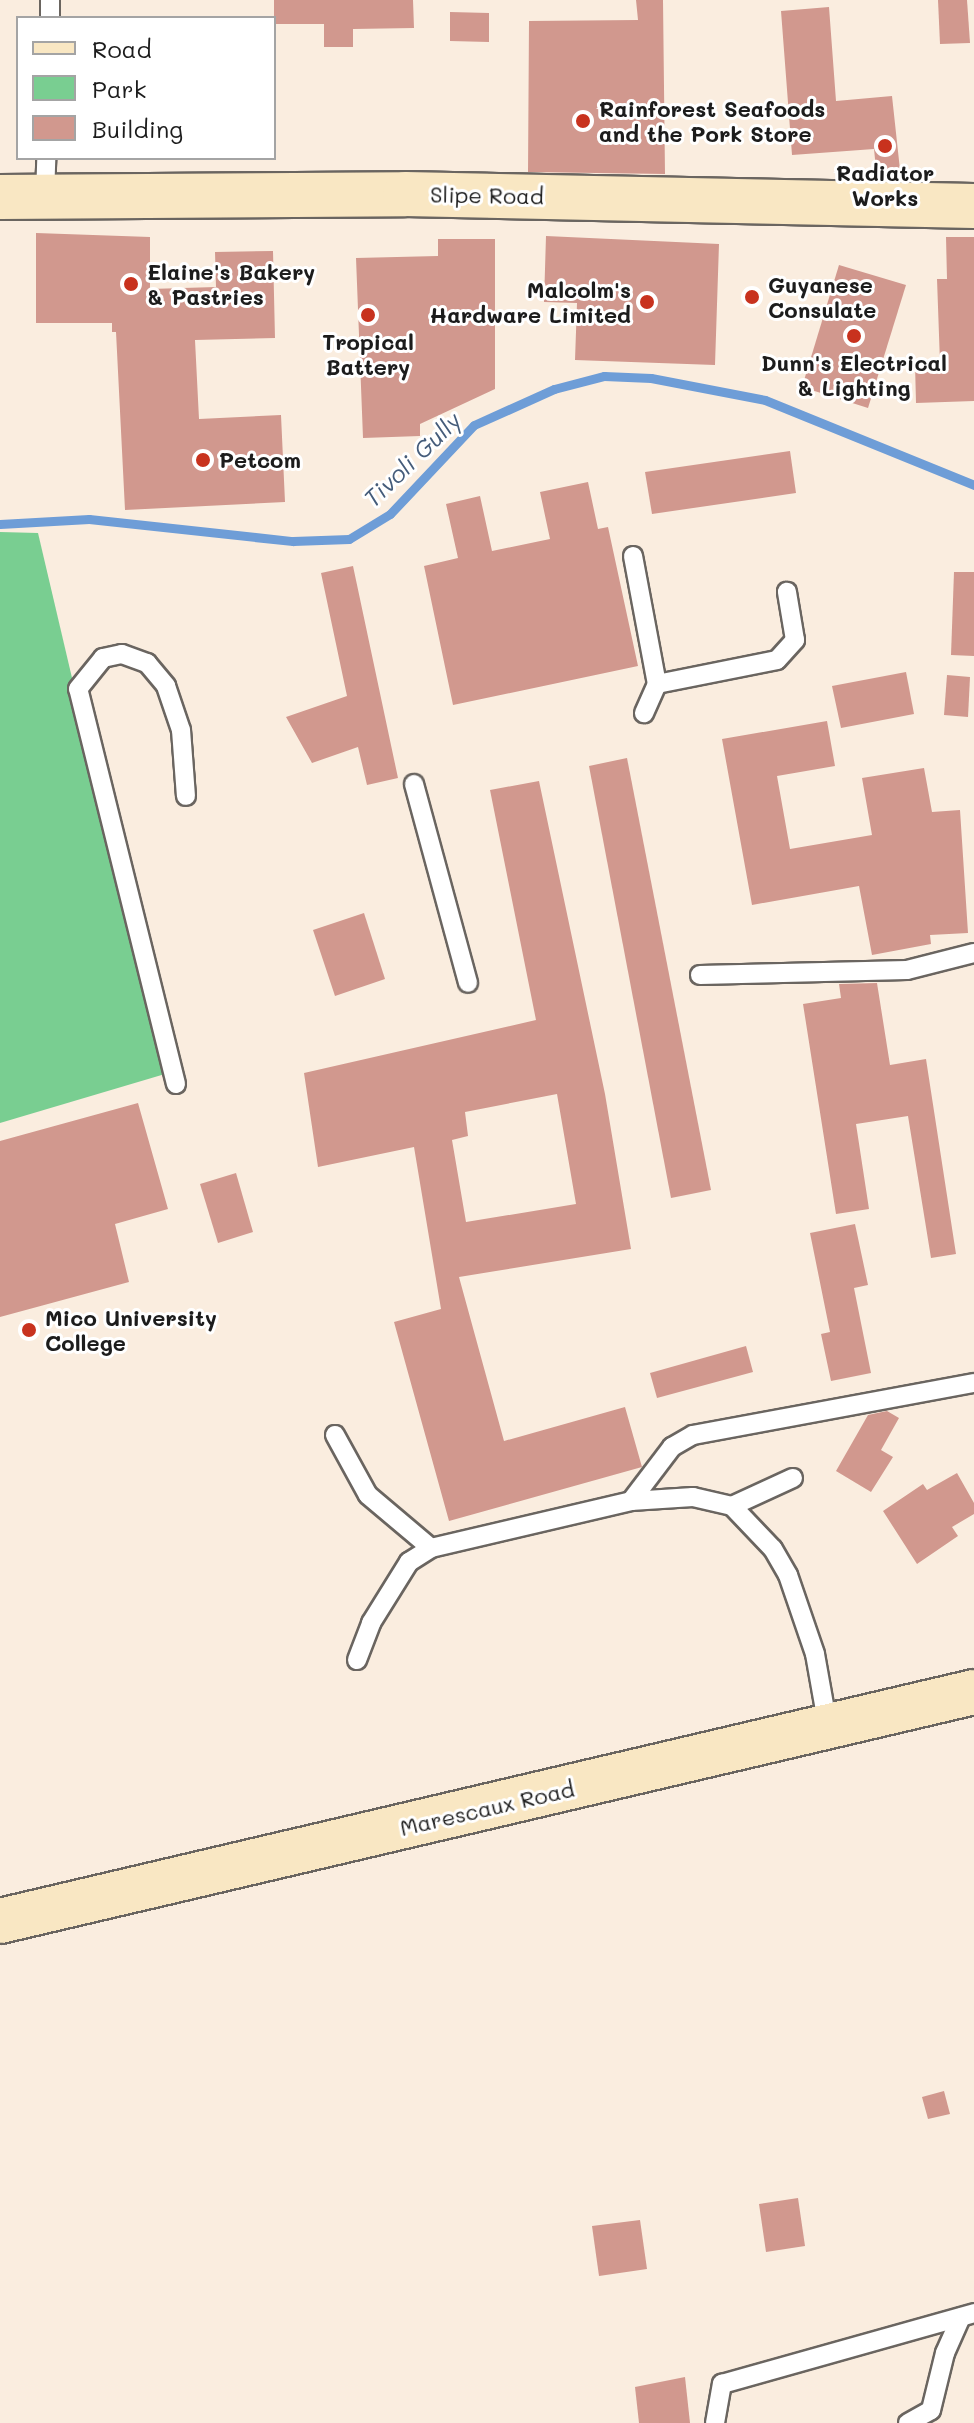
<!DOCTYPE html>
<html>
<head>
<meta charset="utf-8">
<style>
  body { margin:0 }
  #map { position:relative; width:974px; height:2423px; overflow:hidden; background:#faeddf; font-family:Mali,sans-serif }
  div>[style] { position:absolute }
  .green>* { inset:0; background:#79ce91 }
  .stream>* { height:9px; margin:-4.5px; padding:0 4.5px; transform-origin:4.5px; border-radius:4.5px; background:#6e9dd7 }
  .building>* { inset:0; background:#d1988e }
  .roads { filter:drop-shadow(2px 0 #6a6560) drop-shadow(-2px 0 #6a6560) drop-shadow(0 2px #6a6560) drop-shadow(0 -2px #6a6560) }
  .service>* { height:18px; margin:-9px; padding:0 9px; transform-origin:9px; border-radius:9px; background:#fff }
  .secondary>* { height:44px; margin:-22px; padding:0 22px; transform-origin:22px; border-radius:22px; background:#f9e7c3 }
  .dots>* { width:22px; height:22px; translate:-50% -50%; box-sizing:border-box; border:4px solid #fff; border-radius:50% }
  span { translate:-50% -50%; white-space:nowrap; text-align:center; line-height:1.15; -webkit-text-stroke:6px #fff; paint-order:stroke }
  .poi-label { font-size:22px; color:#1c1c1c; font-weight:700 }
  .left { translate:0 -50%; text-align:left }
  .right { translate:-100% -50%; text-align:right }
  .street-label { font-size:22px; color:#1c1c1c }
  .water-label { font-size:24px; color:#455c7a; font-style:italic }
  .legend { position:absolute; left:16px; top:16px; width:260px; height:144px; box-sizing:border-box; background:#fff; border:2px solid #a4a4a4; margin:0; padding:10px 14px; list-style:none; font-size:24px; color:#1c1c1c }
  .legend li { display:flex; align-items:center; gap:16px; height:40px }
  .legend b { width:40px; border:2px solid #a4a4a4 }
</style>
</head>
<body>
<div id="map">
  <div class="green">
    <div style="clip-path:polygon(0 532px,38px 533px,165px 1074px,0 1123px)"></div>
  </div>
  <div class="stream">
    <div style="left:0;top:524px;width:89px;rotate:-3.2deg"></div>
    <div style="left:89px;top:519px;width:205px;rotate:6.2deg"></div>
    <div style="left:293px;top:541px;width:56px;rotate:-2deg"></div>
    <div style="left:349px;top:539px;width:48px;rotate:-31.4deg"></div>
    <div style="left:390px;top:514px;width:122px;rotate:-46.7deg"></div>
    <div style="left:474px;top:425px;width:88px;rotate:-24.2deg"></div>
    <div style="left:554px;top:389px;width:52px;rotate:-14.6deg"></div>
    <div style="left:604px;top:376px;width:47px;rotate:2.4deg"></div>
    <div style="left:651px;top:378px;width:116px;rotate:10.9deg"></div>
    <div style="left:765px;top:400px;width:226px;rotate:22.1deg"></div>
  </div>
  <div class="building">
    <div style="clip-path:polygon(274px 0,413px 0,414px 28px,353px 29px,353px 47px,324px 47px,324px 24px,274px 24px)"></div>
    <div style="clip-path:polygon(636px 0,663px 0,665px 174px,528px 172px,529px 21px,638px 20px)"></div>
    <div style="clip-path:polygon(938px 0,967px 0,970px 43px,940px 44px)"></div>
    <div style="clip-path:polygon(829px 7px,836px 101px,892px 96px,901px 179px,877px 179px,874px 149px,792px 155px,781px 11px)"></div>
    <div style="clip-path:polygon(450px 12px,489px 13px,489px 42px,450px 41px)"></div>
    <div style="clip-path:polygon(36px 233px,150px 237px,150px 289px,216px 287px,215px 252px,273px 251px,275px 338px,195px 340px,199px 419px,281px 415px,285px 502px,125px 510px,116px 332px,112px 332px,112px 323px,36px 323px)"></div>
    <div style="clip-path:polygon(546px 236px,719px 244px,715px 365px,575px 360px,577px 303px,544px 302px)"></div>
    <div style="clip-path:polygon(946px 237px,974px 237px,974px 401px,916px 403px,915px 364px,940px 363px,937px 279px,947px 279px)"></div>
    <div style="clip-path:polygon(438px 239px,495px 239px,495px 389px,420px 424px,420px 436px,363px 438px,356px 258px,438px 256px)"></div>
    <div style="clip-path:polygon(839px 265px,906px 285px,868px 408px,802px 387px)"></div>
    <div style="clip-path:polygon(790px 451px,796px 493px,652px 514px,645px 472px)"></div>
    <div style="clip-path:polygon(588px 482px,598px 529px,608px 527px,638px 666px,453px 705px,424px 566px,458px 558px,446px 504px,480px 496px,492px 551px,550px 539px,540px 492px)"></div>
    <div style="clip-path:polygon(353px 566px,398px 778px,367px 785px,358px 747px,312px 763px,286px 717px,347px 696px,321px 573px)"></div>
    <div style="clip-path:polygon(954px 572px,974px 572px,974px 656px,951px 655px)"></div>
    <div style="clip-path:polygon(906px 672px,914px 714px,841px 728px,832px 686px)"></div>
    <div style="clip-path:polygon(947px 675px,970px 677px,968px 717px,944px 715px)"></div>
    <div style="clip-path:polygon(827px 721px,835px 766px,777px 776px,790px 849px,872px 835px,862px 778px,924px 768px,932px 812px,960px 810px,968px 933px,930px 935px,931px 944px,872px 955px,859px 886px,752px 905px,722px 739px)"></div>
    <div style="clip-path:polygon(627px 758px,711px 1190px,671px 1198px,589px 766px)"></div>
    <div style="clip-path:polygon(evenodd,539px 781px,605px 1094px,631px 1249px,459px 1277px,504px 1441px,625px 1407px,642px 1467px,449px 1521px,394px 1322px,441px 1309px,414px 1147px,318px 1167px,304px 1073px,536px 1020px,490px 790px,539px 781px,557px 1094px,576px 1204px,466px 1222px,452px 1140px,468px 1136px,465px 1112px,557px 1094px)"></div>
    <div style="clip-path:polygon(364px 913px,385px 979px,335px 996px,313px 930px)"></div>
    <div style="clip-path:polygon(877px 983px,890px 1065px,926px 1059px,956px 1254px,931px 1258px,908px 1116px,856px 1124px,869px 1209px,836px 1214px,803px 1004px,841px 998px,839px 984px)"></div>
    <div style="clip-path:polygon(138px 1103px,168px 1209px,115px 1224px,129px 1282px,0 1317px,0 1141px)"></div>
    <div style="clip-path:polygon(236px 1173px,253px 1232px,218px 1243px,200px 1184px)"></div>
    <div style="clip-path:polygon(855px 1224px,868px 1285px,854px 1288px,871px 1373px,831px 1381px,821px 1334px,830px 1332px,810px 1233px)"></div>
    <div style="clip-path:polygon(746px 1346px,753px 1372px,657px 1398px,650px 1373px)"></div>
    <div style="clip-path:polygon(887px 1411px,899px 1418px,881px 1450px,893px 1457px,871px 1492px,836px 1471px,868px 1415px)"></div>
    <div style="clip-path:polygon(957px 1473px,974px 1503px,974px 1514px,952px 1527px,958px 1536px,917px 1564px,883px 1511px,923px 1484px,927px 1490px)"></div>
    <div style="clip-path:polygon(944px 2091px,950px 2114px,928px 2119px,922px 2097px)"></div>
    <div style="clip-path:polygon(798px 2198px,805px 2246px,766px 2252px,759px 2204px)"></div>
    <div style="clip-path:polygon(640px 2220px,647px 2269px,599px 2276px,592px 2226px)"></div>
    <div style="clip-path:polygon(685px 2377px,690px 2423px,639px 2423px,635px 2387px)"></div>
  </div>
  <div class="roads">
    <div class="service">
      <div style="left:50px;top:18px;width:18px;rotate:-90deg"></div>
      <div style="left:45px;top:196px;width:38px;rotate:-88deg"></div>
      <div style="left:633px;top:556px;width:130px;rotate:79.4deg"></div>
      <div style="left:657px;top:684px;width:32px;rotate:114deg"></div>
      <div style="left:657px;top:684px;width:122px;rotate:-11.3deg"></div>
      <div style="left:777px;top:660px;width:27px;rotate:-48deg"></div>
      <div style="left:795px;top:640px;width:49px;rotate:-99.5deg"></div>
      <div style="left:414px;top:784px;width:206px;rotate:74.8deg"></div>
      <div style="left:700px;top:975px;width:207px;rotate:-1.4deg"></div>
      <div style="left:907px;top:970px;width:69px;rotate:-14.2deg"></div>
      <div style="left:176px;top:1084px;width:407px;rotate:-103.9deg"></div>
      <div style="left:78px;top:689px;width:40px;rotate:-51deg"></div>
      <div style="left:103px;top:658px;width:19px;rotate:-12deg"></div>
      <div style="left:122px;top:654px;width:27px;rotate:20deg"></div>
      <div style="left:147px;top:663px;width:30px;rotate:50deg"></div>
      <div style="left:166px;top:686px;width:46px;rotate:71.2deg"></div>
      <div style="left:181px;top:730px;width:66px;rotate:85.7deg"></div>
      <div style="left:335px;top:1435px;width:68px;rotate:61.2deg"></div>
      <div style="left:368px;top:1495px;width:82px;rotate:40.1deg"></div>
      <div style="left:631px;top:1501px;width:68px;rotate:-52.8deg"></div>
      <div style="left:672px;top:1447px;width:24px;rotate:-30deg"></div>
      <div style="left:693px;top:1435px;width:286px;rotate:-10.5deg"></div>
      <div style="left:732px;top:1506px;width:67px;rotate:-24.7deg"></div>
      <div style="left:357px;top:1660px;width:40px;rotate:-69deg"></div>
      <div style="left:371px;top:1623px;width:72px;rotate:-58.1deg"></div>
      <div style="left:409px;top:1562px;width:26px;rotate:-32deg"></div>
      <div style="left:431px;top:1548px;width:205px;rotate:-13.2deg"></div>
      <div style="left:631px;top:1501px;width:62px;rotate:-3.7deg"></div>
      <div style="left:693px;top:1497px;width:40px;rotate:13deg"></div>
      <div style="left:732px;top:1506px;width:59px;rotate:46.4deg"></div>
      <div style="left:773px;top:1549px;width:30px;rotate:60deg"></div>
      <div style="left:788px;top:1575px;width:83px;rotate:71.1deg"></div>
      <div style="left:815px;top:1654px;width:74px;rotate:79.9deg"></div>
      <div style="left:715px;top:2423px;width:40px;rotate:-80deg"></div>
      <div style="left:722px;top:2384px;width:262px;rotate:-15.7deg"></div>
      <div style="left:908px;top:2423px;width:26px;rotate:-29deg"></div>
      <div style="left:931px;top:2410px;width:59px;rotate:-76.2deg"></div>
      <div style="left:945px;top:2353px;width:39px;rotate:-66deg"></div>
    </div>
    <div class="secondary">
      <div style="left:0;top:197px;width:405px;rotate:-0.4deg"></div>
      <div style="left:405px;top:194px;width:569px;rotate:1.21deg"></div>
      <div style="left:0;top:1921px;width:1001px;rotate:-13.23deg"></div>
    </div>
  </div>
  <div class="dots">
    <div style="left:583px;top:121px;background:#c8321e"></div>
    <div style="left:885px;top:146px;background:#c8321e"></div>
    <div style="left:131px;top:284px;background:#c8321e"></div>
    <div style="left:752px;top:297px;background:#c8321e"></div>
    <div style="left:647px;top:302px;background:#c8321e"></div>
    <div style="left:368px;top:315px;background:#c8321e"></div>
    <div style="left:854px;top:336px;background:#c8321e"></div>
    <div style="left:203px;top:460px;background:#c8321e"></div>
    <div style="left:29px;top:1330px;background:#c8321e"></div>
  </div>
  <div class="poi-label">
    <span class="left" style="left:599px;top:121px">Rainforest Seafoods<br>and the Pork Store</span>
    <span style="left:885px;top:185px">Radiator<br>Works</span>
    <span class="left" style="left:147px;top:284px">Elaine's Bakery<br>&amp; Pastries</span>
    <span class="left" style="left:768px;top:297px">Guyanese<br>Consulate</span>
    <span class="right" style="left:631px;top:302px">Malcolm's<br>Hardware Limited</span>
    <span style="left:368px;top:354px">Tropical<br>Battery</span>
    <span style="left:854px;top:375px">Dunn's Electrical<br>&amp; Lighting</span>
    <span class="left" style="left:219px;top:460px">Petcom</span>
    <span class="left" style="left:45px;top:1330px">Mico University<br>College</span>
  </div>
  <div class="street-label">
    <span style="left:487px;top:195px;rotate:1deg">Slipe Road</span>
    <span style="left:487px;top:1808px;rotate:-13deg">Marescaux Road</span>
  </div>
  <div class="water-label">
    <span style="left:412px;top:459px;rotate:-44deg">Tivoli Gully</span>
  </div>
  <ul class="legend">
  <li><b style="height:10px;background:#f9e7c3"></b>Road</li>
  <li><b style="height:22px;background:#79ce91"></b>Park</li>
  <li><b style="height:22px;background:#d1988e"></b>Building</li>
  </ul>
</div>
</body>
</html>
